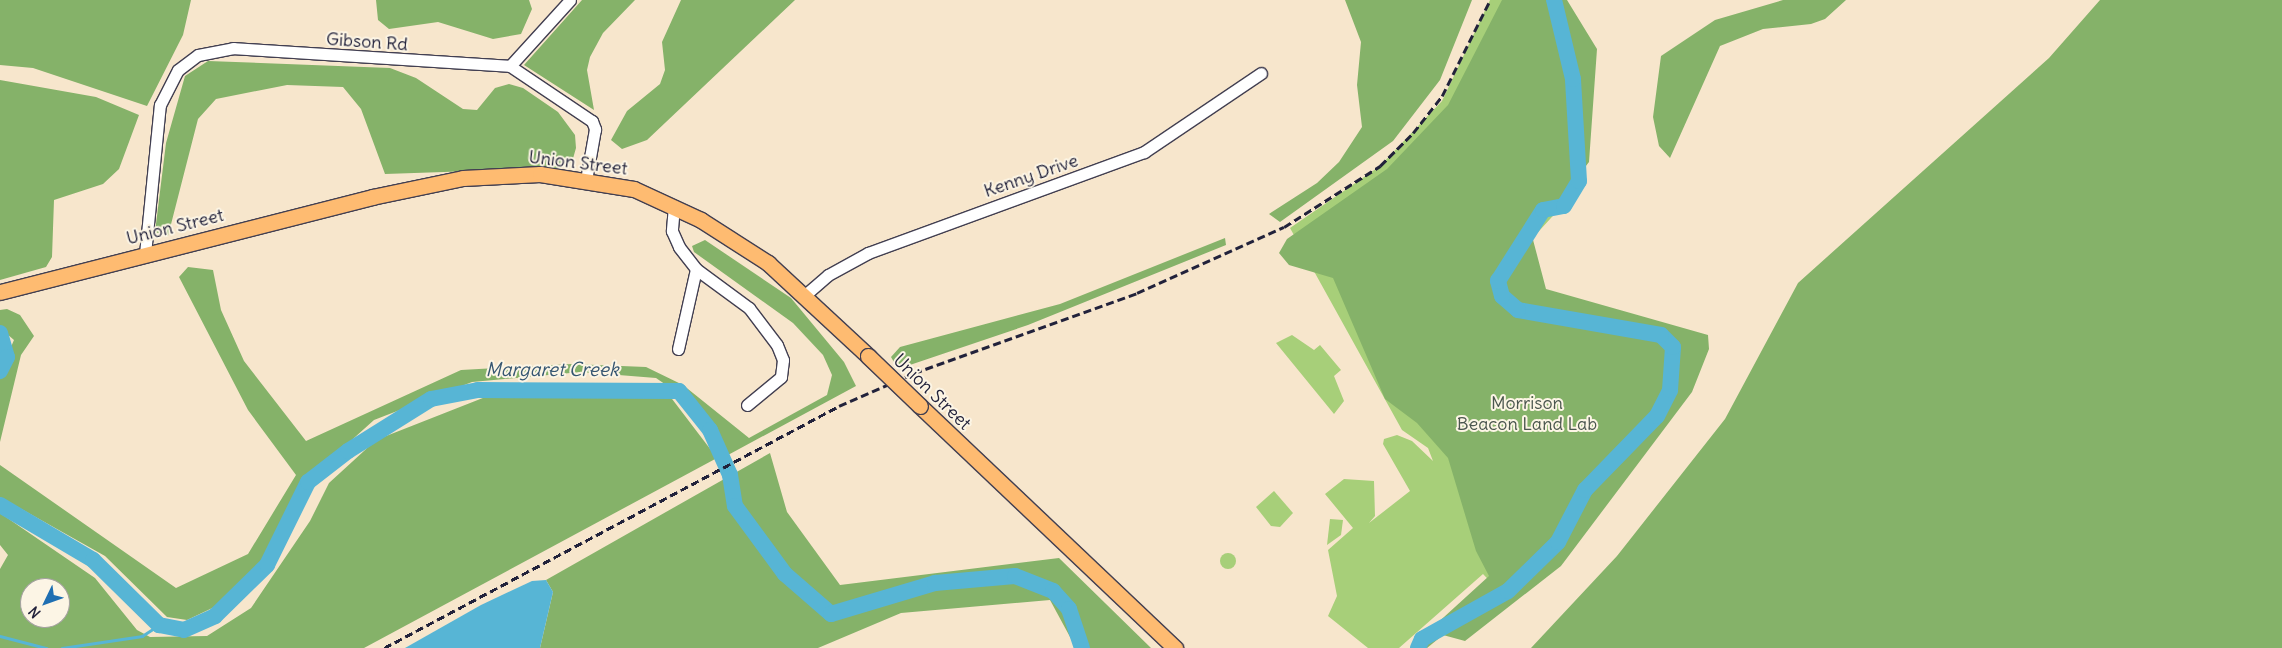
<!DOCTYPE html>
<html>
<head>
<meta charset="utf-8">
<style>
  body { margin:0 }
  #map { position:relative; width:2282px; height:648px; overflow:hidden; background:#f7e6cc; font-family:Delius,sans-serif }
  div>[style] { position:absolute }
  .green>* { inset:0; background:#a7cf79 }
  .round { border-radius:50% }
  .forest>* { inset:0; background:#85b269 }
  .water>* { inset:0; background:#57b5d5 }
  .stream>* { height:2.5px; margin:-1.25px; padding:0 1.25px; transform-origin:1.25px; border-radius:1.25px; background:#57b5d5 }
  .river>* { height:16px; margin:-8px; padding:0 8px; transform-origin:8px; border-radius:8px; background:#57b5d5 }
  .roads { filter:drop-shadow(1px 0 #423f51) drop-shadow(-1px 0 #423f51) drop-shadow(0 1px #423f51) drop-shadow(0 -1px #423f51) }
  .minor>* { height:11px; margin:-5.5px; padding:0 5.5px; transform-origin:5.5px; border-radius:5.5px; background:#fff }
  .major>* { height:15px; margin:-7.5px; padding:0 7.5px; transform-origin:7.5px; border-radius:7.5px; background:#febb71 }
  .rail>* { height:2.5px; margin-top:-1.25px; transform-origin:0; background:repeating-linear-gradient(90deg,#22223b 0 8px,transparent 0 12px) }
  .bridges { filter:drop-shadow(1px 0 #423f51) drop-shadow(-1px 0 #423f51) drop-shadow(0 1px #423f51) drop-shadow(0 -1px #423f51) }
  .major-bridge>* { height:15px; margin:-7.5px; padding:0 7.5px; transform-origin:7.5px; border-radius:7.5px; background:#febb71 }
  span { translate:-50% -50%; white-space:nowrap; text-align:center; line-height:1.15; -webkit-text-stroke:4px #fcf5e5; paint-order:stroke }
  .street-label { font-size:18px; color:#22223b }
  .park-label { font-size:18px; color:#4a564e }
  .water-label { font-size:19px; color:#355571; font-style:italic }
  .north { position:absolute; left:20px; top:578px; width:50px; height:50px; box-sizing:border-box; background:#fcf5e5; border:1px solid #a5a1a1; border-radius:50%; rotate:228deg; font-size:14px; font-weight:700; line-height:20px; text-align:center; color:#22223b }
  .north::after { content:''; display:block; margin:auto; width:18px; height:22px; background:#1f6fb2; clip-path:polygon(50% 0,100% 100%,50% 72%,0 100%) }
</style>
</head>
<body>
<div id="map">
  <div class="green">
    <div style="clip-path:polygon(1490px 0,1567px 0,1583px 183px,1529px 242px,1505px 597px,1483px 574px,1399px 648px,1368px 648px,1328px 616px,1337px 596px,1328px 550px,1353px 528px,1325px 494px,1344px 479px,1374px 481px,1375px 516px,1369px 523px,1410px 491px,1383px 444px,1384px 439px,1397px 435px,1412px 441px,1433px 461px,1428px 448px,1402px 430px,1290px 228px,1380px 166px,1442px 101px)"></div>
    <div style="clip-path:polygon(1292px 335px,1314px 350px,1320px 345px,1341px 370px,1334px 376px,1344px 401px,1334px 414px,1276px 343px)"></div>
    <div style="clip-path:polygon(1274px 491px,1293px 513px,1280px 527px,1271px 526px,1256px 507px)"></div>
    <div style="clip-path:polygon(1330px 519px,1343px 520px,1341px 535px,1327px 545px)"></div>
    <div class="round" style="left:1220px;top:553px;width:16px;height:16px"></div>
  </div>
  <div class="forest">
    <div style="clip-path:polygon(0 0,191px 0,183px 35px,147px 106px,33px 68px,0 65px)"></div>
    <div style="clip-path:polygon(376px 0,529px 0,532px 9px,521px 34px,493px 39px,438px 22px,389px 29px,378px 20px)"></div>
    <div style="clip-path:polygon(582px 0,635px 0,603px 33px,590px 57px,587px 70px,594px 110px,524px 65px)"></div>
    <div style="clip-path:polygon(681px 0,795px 0,647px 140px,622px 149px,611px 140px,627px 111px,660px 84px,665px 70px,662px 42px)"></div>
    <div style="clip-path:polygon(1345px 0,1472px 0,1440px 80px,1393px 141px,1280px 222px,1269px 214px,1317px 183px,1339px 162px,1362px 127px,1357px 85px,1361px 42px)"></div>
    <div style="clip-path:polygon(1502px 0,1567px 0,1597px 49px,1589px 162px,1532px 236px,1546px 289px,1708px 335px,1709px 349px,1692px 392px,1561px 566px,1465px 641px,1443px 635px,1427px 648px,1410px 648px,1489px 576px,1476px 551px,1448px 458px,1417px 423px,1385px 399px,1333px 278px,1289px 265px,1279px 253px,1287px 239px,1387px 169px,1448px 105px)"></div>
    <div style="clip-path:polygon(1783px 0,1846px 0,1825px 19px,1811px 24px,1763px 29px,1720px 46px,1670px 158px,1659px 146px,1653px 117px,1661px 56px,1715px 20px)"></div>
    <div style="clip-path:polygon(2100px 0,2282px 0,2282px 648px,1531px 648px,1617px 556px,1725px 419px,1798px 283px,2049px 58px)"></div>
    <div style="clip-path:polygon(208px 61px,390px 68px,416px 78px,463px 109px,477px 110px,495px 88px,509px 84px,523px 88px,558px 112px,575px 135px,576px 148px,572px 162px,560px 168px,385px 174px,361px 109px,343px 87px,287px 85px,216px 99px,198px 119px,168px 236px,155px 232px,166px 143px,185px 76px)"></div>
    <div style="clip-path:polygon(0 80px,96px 97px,139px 115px,119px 169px,103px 184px,54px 200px,52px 257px,46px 267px,0 280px)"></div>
    <div style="clip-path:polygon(1225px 238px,1226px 245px,1028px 325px,898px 369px,891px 357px,900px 347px,1060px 304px)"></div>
    <div style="clip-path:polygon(705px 240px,791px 298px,844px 362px,856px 386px,728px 455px,685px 398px,656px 378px,581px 372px,472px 382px,374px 420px,305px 482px,272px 553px,225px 602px,187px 620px,167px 617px,105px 556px,0 497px,0 465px,176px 588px,248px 554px,296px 475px,248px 410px,179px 277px,188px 267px,213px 270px,221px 310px,244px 361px,306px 441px,461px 370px,572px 364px,646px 367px,683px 385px,749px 438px,827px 395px,832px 375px,823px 355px,793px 323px,694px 252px,692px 246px)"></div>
    <div style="clip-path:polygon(7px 309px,20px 315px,34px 336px,21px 355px,0 442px,0 372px,14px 340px,0 328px,0 310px)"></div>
    <div style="clip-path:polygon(evenodd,666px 391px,717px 458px,364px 648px,0 648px,0 569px,8px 555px,0 545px,0 513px,95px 578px,137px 630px,150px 637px,207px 636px,251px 608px,310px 521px,329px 483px,376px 440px,493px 394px,666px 391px,30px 588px,60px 588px,60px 618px,30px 618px,30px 588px)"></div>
    <div style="clip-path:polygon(770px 453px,787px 512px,840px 585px,1059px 558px,1151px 648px,1076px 648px,1050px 600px,901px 613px,818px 648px,540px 648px,553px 592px,546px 580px)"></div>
  </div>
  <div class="water">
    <div style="clip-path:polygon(546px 580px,553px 592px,540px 648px,405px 648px,481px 605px,532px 581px)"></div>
  </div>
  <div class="stream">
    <div style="left:0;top:636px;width:48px;rotate:14.6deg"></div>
    <div style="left:62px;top:648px;width:81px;rotate:-8.5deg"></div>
    <div style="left:142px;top:636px;width:20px;rotate:-33deg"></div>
  </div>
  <div class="river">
    <div style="left:0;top:333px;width:25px;rotate:74deg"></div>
    <div style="left:7px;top:357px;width:16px;rotate:117deg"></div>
    <div style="left:0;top:505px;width:108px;rotate:30.6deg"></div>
    <div style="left:93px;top:560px;width:93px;rotate:44.6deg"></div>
    <div style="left:159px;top:625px;width:25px;rotate:11deg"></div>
    <div style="left:184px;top:630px;width:34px;rotate:-24deg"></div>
    <div style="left:215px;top:616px;width:73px;rotate:-44.4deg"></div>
    <div style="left:267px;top:565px;width:93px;rotate:-63.7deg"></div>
    <div style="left:308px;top:482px;width:51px;rotate:-37.8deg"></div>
    <div style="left:348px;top:451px;width:98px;rotate:-32.1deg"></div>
    <div style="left:431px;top:399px;width:48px;rotate:-10.8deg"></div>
    <div style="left:478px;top:390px;width:201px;rotate:0.3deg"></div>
    <div style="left:679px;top:391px;width:50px;rotate:51.5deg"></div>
    <div style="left:710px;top:430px;width:49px;rotate:66deg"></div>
    <div style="left:730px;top:475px;width:31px;rotate:81deg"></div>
    <div style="left:735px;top:506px;width:84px;rotate:53.7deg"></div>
    <div style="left:785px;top:574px;width:61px;rotate:41deg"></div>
    <div style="left:831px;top:614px;width:109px;rotate:-16.6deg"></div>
    <div style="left:935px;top:583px;width:80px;rotate:-5deg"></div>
    <div style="left:1015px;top:576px;width:41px;rotate:21.5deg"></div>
    <div style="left:1053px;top:591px;width:24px;rotate:48deg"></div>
    <div style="left:1069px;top:609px;width:41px;rotate:71.6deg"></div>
    <div style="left:1418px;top:648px;width:10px;rotate:-66deg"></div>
    <div style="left:1422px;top:639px;width:98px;rotate:-29.2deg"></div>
    <div style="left:1508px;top:591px;width:70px;rotate:-44.4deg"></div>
    <div style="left:1558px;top:542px;width:59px;rotate:-62.6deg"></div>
    <div style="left:1585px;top:490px;width:103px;rotate:-45.8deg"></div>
    <div style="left:1657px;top:416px;width:29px;rotate:-63deg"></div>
    <div style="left:1670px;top:390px;width:43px;rotate:-86deg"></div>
    <div style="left:1673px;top:347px;width:17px;rotate:-135deg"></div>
    <div style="left:1661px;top:335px;width:145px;rotate:-170.1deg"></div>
    <div style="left:1518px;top:310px;width:21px;rotate:-139deg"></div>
    <div style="left:1502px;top:296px;width:16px;rotate:-105deg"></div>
    <div style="left:1498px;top:281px;width:84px;rotate:-57.6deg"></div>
    <div style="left:1543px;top:210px;width:21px;rotate:-11deg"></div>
    <div style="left:1564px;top:206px;width:29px;rotate:-59deg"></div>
    <div style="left:1579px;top:181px;width:102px;rotate:-93.4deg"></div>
    <div style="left:1573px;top:79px;width:81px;rotate:-103.5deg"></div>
  </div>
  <div class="roads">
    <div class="minor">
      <div style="left:510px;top:66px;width:99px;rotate:33.9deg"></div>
      <div style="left:592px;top:121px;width:9px;rotate:69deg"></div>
      <div style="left:595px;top:129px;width:52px;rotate:100deg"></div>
      <div style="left:510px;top:66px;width:89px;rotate:-47.7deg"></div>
      <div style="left:674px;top:206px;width:25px;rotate:95deg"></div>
      <div style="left:672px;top:231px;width:17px;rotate:66deg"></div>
      <div style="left:679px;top:247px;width:28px;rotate:52deg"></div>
      <div style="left:696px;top:269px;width:66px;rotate:36.3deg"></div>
      <div style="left:749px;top:308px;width:46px;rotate:52.9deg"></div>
      <div style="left:777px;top:345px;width:16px;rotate:68deg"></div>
      <div style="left:783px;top:360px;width:17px;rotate:97deg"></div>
      <div style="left:781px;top:377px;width:44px;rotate:140.5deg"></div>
      <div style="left:145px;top:254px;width:150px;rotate:-84.3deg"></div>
      <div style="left:160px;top:105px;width:39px;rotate:-63deg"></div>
      <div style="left:178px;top:70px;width:25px;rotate:-37deg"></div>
      <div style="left:198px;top:55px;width:36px;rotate:-11deg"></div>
      <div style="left:233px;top:48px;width:278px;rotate:3.7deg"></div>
      <div style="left:805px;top:295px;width:30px;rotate:-41deg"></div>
      <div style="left:828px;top:275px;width:46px;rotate:-28.8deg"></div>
      <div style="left:868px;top:253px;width:294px;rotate:-20.1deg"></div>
      <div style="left:1144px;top:152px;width:141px;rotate:-34deg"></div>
      <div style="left:678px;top:349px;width:82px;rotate:-77.3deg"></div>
    </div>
    <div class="major">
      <div style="left:0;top:292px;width:384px;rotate:-14.3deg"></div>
      <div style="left:372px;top:197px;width:93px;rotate:-11.8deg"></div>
      <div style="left:463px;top:178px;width:77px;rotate:-3deg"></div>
      <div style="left:540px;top:174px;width:95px;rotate:9.1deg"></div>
      <div style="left:634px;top:189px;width:74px;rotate:24.8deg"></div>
      <div style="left:701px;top:220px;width:80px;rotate:32.7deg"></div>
      <div style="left:768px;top:263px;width:137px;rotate:42.9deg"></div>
      <div style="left:920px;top:406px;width:352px;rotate:43.5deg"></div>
    </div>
  </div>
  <div class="rail">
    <div style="left:384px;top:648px;width:515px;rotate:-28.01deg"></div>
    <div style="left:839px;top:406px;width:82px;rotate:-23.7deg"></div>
    <div style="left:914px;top:373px;width:237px;rotate:-19.7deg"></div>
    <div style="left:1137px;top:293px;width:161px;rotate:-24.2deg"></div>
    <div style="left:1284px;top:227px;width:114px;rotate:-32.4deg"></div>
    <div style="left:1380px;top:166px;width:47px;rotate:-45deg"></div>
    <div style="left:1413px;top:133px;width:47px;rotate:-51.9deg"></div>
    <div style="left:1442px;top:96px;width:107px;rotate:-63.4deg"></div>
  </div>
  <div class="bridges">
    <div class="major-bridge">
      <div style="left:868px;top:356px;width:72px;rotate:43.9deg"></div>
    </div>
  </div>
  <div class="street-label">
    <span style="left:367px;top:42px;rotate:4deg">Gibson Rd</span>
    <span style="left:578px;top:163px;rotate:7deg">Union Street</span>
    <span style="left:1031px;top:176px;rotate:-19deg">Kenny Drive</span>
    <span style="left:175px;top:227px;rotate:-14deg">Union Street</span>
    <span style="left:932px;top:392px;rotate:44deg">Union Street</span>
  </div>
  <div class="park-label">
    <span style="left:1527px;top:414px">Morrison<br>Beacon Land Lab</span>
  </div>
  <div class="water-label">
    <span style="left:552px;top:370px">Margaret Creek</span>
  </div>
  <div class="north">N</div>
</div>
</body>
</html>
